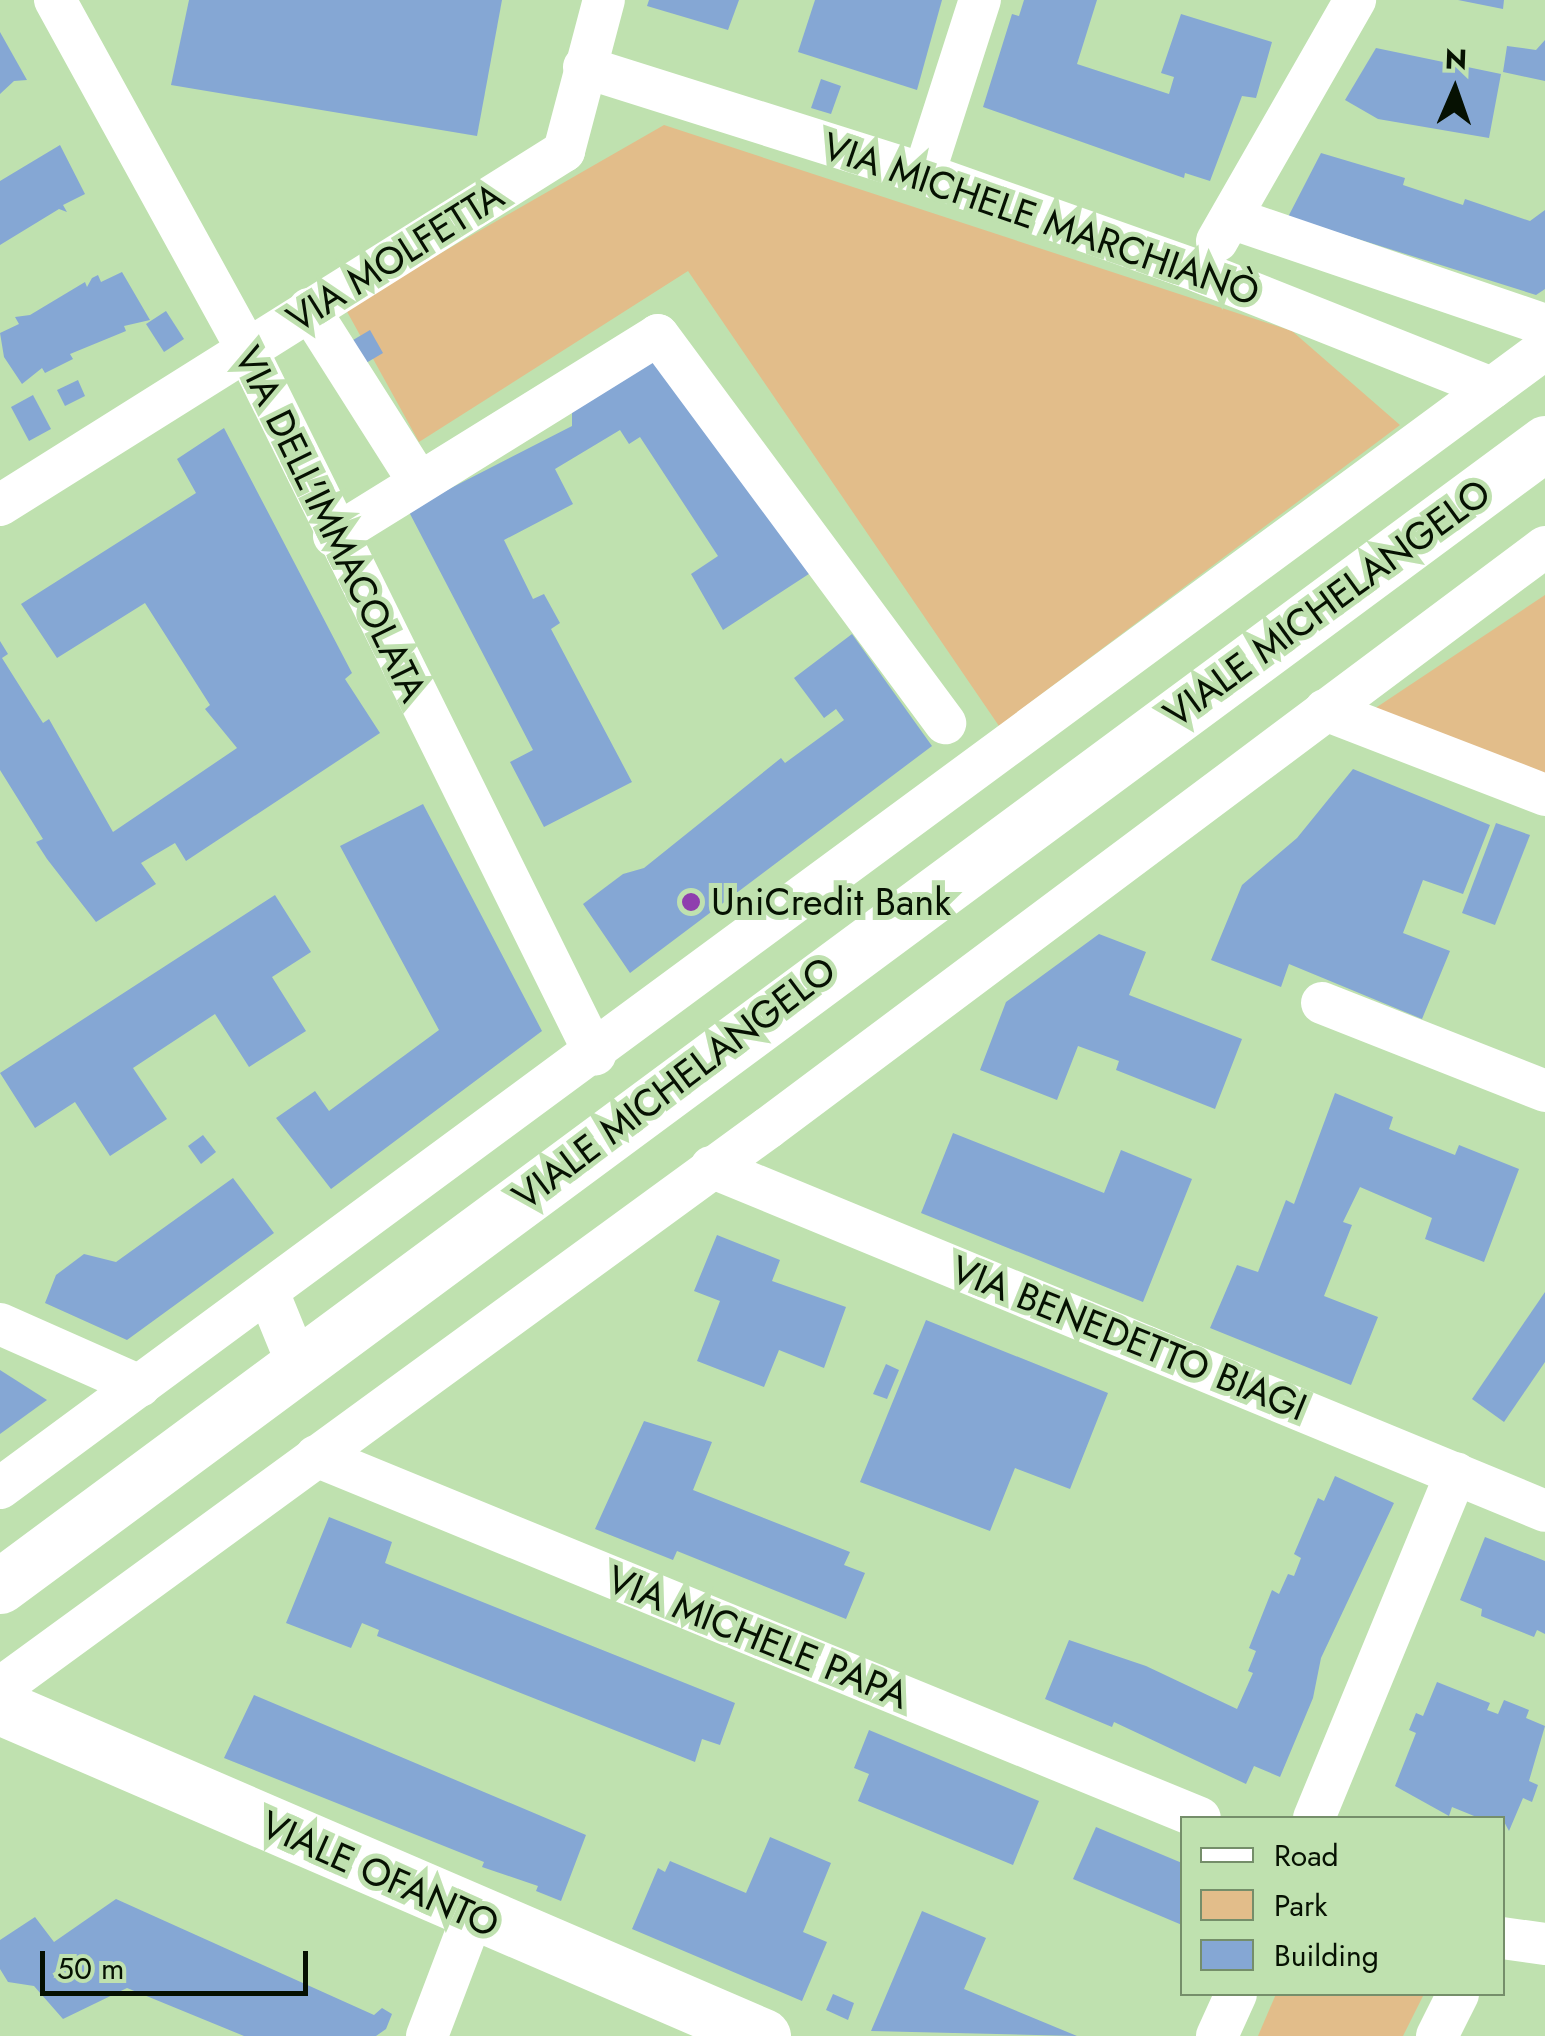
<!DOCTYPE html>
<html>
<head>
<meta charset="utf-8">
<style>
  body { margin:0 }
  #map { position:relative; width:1545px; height:2036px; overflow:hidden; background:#bfe1af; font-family:Jost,sans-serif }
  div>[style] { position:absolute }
  .green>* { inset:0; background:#e2bd8a }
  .building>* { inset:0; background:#85a7d4 }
  .street>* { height:42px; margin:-21px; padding:0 21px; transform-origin:21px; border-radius:21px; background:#fff }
  .secondary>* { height:55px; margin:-27.5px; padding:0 27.5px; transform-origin:27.5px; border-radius:27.5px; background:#fff }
  .dots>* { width:28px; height:28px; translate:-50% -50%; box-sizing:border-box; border:5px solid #bfe1af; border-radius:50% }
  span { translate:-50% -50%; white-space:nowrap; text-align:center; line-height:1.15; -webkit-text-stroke:10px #bfe1af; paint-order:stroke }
  .street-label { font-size:38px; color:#061102 }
  .poi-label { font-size:38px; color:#061102 }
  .left { translate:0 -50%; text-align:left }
  .legend { position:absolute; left:1180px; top:1816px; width:325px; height:180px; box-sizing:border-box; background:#bfe1af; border:2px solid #758e6a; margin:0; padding:12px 18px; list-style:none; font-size:30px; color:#061102 }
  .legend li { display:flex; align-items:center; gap:20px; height:50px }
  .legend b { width:50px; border:2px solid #758e6a }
  .north { position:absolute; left:1405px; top:40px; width:100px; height:100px; -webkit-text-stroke:8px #bfe1af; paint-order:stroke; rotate:2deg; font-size:28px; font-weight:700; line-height:40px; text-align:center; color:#061102 }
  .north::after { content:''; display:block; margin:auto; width:35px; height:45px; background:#061102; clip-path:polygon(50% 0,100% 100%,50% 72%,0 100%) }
  .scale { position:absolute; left:40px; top:1951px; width:268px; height:45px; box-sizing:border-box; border:5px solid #061102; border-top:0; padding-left:12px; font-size:30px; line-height:35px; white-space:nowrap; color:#061102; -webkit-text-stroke:8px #bfe1af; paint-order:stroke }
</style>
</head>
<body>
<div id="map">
  <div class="green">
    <div style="clip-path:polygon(664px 125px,1292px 331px,1400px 425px,999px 726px,688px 271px,419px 442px,345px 308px)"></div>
    <div style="clip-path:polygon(1545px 595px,1545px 778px,1374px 709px)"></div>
    <div style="clip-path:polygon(1276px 1994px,1424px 1994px,1403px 2036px,1258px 2036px)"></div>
  </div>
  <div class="building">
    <div style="clip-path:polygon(189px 0,502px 0,477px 136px,171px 85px)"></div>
    <div style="clip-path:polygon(649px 0,739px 0,728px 30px,647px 6px)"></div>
    <div style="clip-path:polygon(815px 0,942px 0,917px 90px,798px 52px)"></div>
    <div style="clip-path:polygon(1024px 0,1097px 0,1077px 64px,1169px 94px,1174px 77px,1161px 73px,1181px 14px,1272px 42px,1256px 98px,1242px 96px,1210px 181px,1185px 173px,1184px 178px,983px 107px,1012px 14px,1019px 16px)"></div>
    <div style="clip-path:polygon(1458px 0,1504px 0,1503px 9px)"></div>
    <div style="clip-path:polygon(0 32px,27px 80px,14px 81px,0 94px)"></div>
    <div style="clip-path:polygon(1545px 40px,1545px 81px,1503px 72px,1507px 46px,1536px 50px)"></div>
    <div style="clip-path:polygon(1376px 48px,1501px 74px,1489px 138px,1378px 119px,1345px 100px)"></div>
    <div style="clip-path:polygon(821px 79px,841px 86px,831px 114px,811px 108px)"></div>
    <div style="clip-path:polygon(60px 145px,85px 194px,63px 205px,67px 212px,59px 209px,0 245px,0 181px)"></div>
    <div style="clip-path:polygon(1321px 153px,1405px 178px,1403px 185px,1463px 205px,1465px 199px,1530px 221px,1545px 210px,1545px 289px,1536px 295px,1288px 217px)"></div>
    <div style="clip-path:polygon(122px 272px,150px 320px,124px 326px,126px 331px,70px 354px,73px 359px,45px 373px,42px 368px,22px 384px,4px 357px,0 333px,19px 324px,15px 317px,30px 315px,85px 282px,87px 287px,92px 278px,98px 275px,101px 282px)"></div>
    <div style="clip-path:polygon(166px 311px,184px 339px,164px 352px,146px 324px)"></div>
    <div style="clip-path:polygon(370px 330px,383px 353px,361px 366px,348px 343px)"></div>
    <div style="clip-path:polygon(652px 348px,815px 570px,723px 630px,691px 574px,718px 556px,640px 437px,629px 444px,620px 430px,555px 469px,573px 504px,504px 540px,533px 599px,544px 594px,560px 623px,551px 629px,632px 782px,544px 827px,510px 762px,533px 750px,408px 510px,572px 426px,572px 401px)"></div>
    <div style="clip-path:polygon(78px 380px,85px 396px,65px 406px,57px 390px)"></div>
    <div style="clip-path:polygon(33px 395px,51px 429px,29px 441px,11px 407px)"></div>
    <div style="clip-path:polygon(224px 428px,352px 673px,345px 679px,380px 733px,186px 861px,175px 843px,141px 863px,156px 884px,96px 922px,47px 859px,36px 842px,43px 839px,0 770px,0 641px,8px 654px,2px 658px,43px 723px,49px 719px,113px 832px,237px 748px,205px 709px,210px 705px,145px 603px,57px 658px,21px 604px,196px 493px,177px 459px)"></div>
    <div style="clip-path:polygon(852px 634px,932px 746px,630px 973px,583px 904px,623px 874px,644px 868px,781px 758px,785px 763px,844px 720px,836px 709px,824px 718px,794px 678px)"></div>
    <div style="clip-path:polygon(1353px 769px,1490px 825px,1463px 894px,1423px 880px,1403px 933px,1450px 951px,1422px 1019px,1289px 964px,1281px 987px,1211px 960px,1242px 885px,1297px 838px)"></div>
    <div style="clip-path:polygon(423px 804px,542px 1031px,331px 1189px,276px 1118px,315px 1091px,329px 1111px,439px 1030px,340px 846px)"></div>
    <div style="clip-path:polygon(1496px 823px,1530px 835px,1495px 925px,1462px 913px)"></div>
    <div style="clip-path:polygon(275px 895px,311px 952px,272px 977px,306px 1031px,249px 1067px,215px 1014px,133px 1068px,167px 1119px,110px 1156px,75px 1102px,35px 1128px,0 1073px)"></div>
    <div style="clip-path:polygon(1099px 934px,1146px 952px,1129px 995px,1242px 1039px,1215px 1109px,1116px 1070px,1119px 1061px,1078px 1046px,1057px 1100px,980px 1070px,1006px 1002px)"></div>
    <div style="clip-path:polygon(1335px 1093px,1393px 1117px,1389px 1129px,1455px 1155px,1459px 1145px,1519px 1169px,1484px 1262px,1425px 1239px,1432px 1218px,1360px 1187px,1343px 1222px,1352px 1225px,1324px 1296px,1378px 1317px,1351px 1385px,1210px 1328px,1237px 1265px,1258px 1272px,1286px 1200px,1294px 1204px)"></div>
    <div style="clip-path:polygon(953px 1133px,1104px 1193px,1121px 1150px,1192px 1179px,1143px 1302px,921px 1213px)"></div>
    <div style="clip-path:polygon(203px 1135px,216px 1152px,201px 1164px,188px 1146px)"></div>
    <div style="clip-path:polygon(233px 1178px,274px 1233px,127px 1340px,45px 1303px,56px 1275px,84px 1254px,116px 1262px)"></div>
    <div style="clip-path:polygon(717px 1235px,780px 1260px,772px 1281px,846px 1307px,824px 1368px,779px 1350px,764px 1387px,697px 1361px,720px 1301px,694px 1291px)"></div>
    <div style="clip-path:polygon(1545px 1292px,1545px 1362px,1504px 1422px,1472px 1399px)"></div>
    <div style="clip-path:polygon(926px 1320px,1108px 1393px,1070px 1489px,1015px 1468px,990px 1531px,860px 1482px)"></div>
    <div style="clip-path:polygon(886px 1364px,899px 1370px,887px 1399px,873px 1394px)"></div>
    <div style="clip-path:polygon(0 1370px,47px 1400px,0 1434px)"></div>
    <div style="clip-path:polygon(644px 1421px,712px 1442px,693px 1490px,850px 1552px,844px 1565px,865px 1573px,846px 1619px,677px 1551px,673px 1560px,595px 1529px)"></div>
    <div style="clip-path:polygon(1335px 1476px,1394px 1503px,1321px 1658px,1313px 1698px,1280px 1777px,1254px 1766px,1246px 1784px,1114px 1722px,1112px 1727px,1045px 1699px,1069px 1640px,1146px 1666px,1237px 1709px,1253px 1673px,1248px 1671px,1256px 1651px,1249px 1648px,1272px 1590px,1279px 1594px,1288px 1574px,1294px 1576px,1301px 1558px,1294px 1554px,1318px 1498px,1324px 1501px)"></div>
    <div style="clip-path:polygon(329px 1517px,392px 1542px,385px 1563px,735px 1703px,720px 1745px,702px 1739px,695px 1762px,377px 1636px,379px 1630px,362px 1623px,351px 1648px,286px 1623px)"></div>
    <div style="clip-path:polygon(1485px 1537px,1545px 1561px,1545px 1634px,1537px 1630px,1534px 1637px,1481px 1616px,1482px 1609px,1460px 1600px)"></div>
    <div style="clip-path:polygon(1437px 1682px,1490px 1703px,1487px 1710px,1498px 1714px,1504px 1700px,1529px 1710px,1526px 1718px,1545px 1726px,1529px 1781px,1538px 1785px,1532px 1802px,1523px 1798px,1509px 1831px,1502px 1818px,1479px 1818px,1452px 1807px,1449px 1816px,1395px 1786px,1416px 1733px,1409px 1730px,1416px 1713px,1423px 1716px)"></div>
    <div style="clip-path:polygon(254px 1695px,586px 1835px,561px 1901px,536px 1891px,538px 1886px,482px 1867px,484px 1862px,224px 1758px)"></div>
    <div style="clip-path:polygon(869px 1730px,1039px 1801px,1013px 1865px,858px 1801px,869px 1774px,854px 1768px)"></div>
    <div style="clip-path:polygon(1096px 1827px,1182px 1863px,1182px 1925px,1073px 1879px)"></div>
    <div style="clip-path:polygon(770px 1837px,831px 1863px,803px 1932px,827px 1942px,802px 2001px,632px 1929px,658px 1868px,665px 1872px,670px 1861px,746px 1893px)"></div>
    <div style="clip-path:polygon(116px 1899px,374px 2015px,382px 2008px,392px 2014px,386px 2029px,376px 2036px,244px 2036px,127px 1988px,63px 2019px,34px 1986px,8px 1982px,0 1969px,0 1940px,35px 1917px,54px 1942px)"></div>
    <div style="clip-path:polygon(922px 1911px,986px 1938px,964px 1989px,1077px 2036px,871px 2031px)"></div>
    <div style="clip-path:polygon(833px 1994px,854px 2003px,848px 2020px,826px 2010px)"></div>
  </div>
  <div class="street">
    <div style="left:55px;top:0;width:397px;rotate:61.2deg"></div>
    <div style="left:246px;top:348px;width:788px;rotate:63.7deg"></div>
    <div style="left:584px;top:67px;width:356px;rotate:17.5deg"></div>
    <div style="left:924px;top:174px;width:293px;rotate:19.5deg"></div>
    <div style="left:1200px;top:272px;width:314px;rotate:21.7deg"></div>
    <div style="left:924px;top:174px;width:183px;rotate:-72.2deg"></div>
    <div style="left:1231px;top:218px;width:332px;rotate:18.8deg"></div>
    <div style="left:1217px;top:241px;width:278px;rotate:-60.2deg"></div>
    <div style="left:309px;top:309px;width:204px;rotate:57.6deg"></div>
    <div style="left:0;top:505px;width:666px;rotate:-32.11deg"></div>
    <div style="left:564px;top:151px;width:156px;rotate:-75.2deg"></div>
    <div style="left:334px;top:536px;width:381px;rotate:-31.8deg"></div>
    <div style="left:658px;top:335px;width:483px;rotate:53.5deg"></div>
    <div style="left:1325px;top:710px;width:236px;rotate:21.1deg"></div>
    <div style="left:1322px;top:1003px;width:240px;rotate:21.5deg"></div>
    <div style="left:711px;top:1167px;width:902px;rotate:22.41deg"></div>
    <div style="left:268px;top:1292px;width:77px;rotate:67.8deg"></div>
    <div style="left:0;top:1324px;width:153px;rotate:23.9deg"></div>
    <div style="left:316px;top:1456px;width:955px;rotate:22.27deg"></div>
    <div style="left:0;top:1488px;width:1919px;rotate:-36.4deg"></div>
    <div style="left:0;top:1688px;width:950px;rotate:-36.1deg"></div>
    <div style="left:768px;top:1128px;width:970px;rotate:-36.79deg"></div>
    <div style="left:1314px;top:1818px;width:373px;rotate:-67.6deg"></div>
    <div style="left:1502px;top:1938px;width:43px;rotate:7.9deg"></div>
    <div style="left:427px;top:2036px;width:129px;rotate:-69.2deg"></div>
    <div style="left:1217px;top:2036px;width:46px;rotate:-65.7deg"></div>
    <div style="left:1437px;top:2036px;width:47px;rotate:-63.4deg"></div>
  </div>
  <div class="secondary">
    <div style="left:0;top:1586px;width:1922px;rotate:-36.49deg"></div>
    <div style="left:0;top:1707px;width:831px;rotate:23.33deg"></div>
  </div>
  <div class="dots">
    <div style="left:691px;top:902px;background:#8f3eae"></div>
  </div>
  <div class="street-label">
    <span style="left:1041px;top:219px;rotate:19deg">VIA MICHELE MARCHIANÒ</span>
    <span style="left:395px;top:257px;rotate:-32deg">VIA MOLFETTA</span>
    <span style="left:331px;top:524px;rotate:64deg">VIA DELL'IMMACOLATA</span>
    <span style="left:1327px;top:603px;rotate:-36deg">VIALE MICHELANGELO</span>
    <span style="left:674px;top:1083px;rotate:-37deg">VIALE MICHELANGELO</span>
    <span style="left:1129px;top:1338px;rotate:22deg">VIA BENEDETTO BIAGI</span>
    <span style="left:758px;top:1637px;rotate:22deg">VIA MICHELE PAPA</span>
    <span style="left:380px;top:1874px;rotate:24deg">VIALE OFANTO</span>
  </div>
  <div class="poi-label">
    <span class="left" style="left:711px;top:902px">UniCredit Bank</span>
  </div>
  <ul class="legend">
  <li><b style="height:12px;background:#fff"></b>Road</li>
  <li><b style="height:28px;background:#e2bd8a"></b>Park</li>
  <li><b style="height:28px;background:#85a7d4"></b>Building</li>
  </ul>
  <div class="north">N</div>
  <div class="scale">50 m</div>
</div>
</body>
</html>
